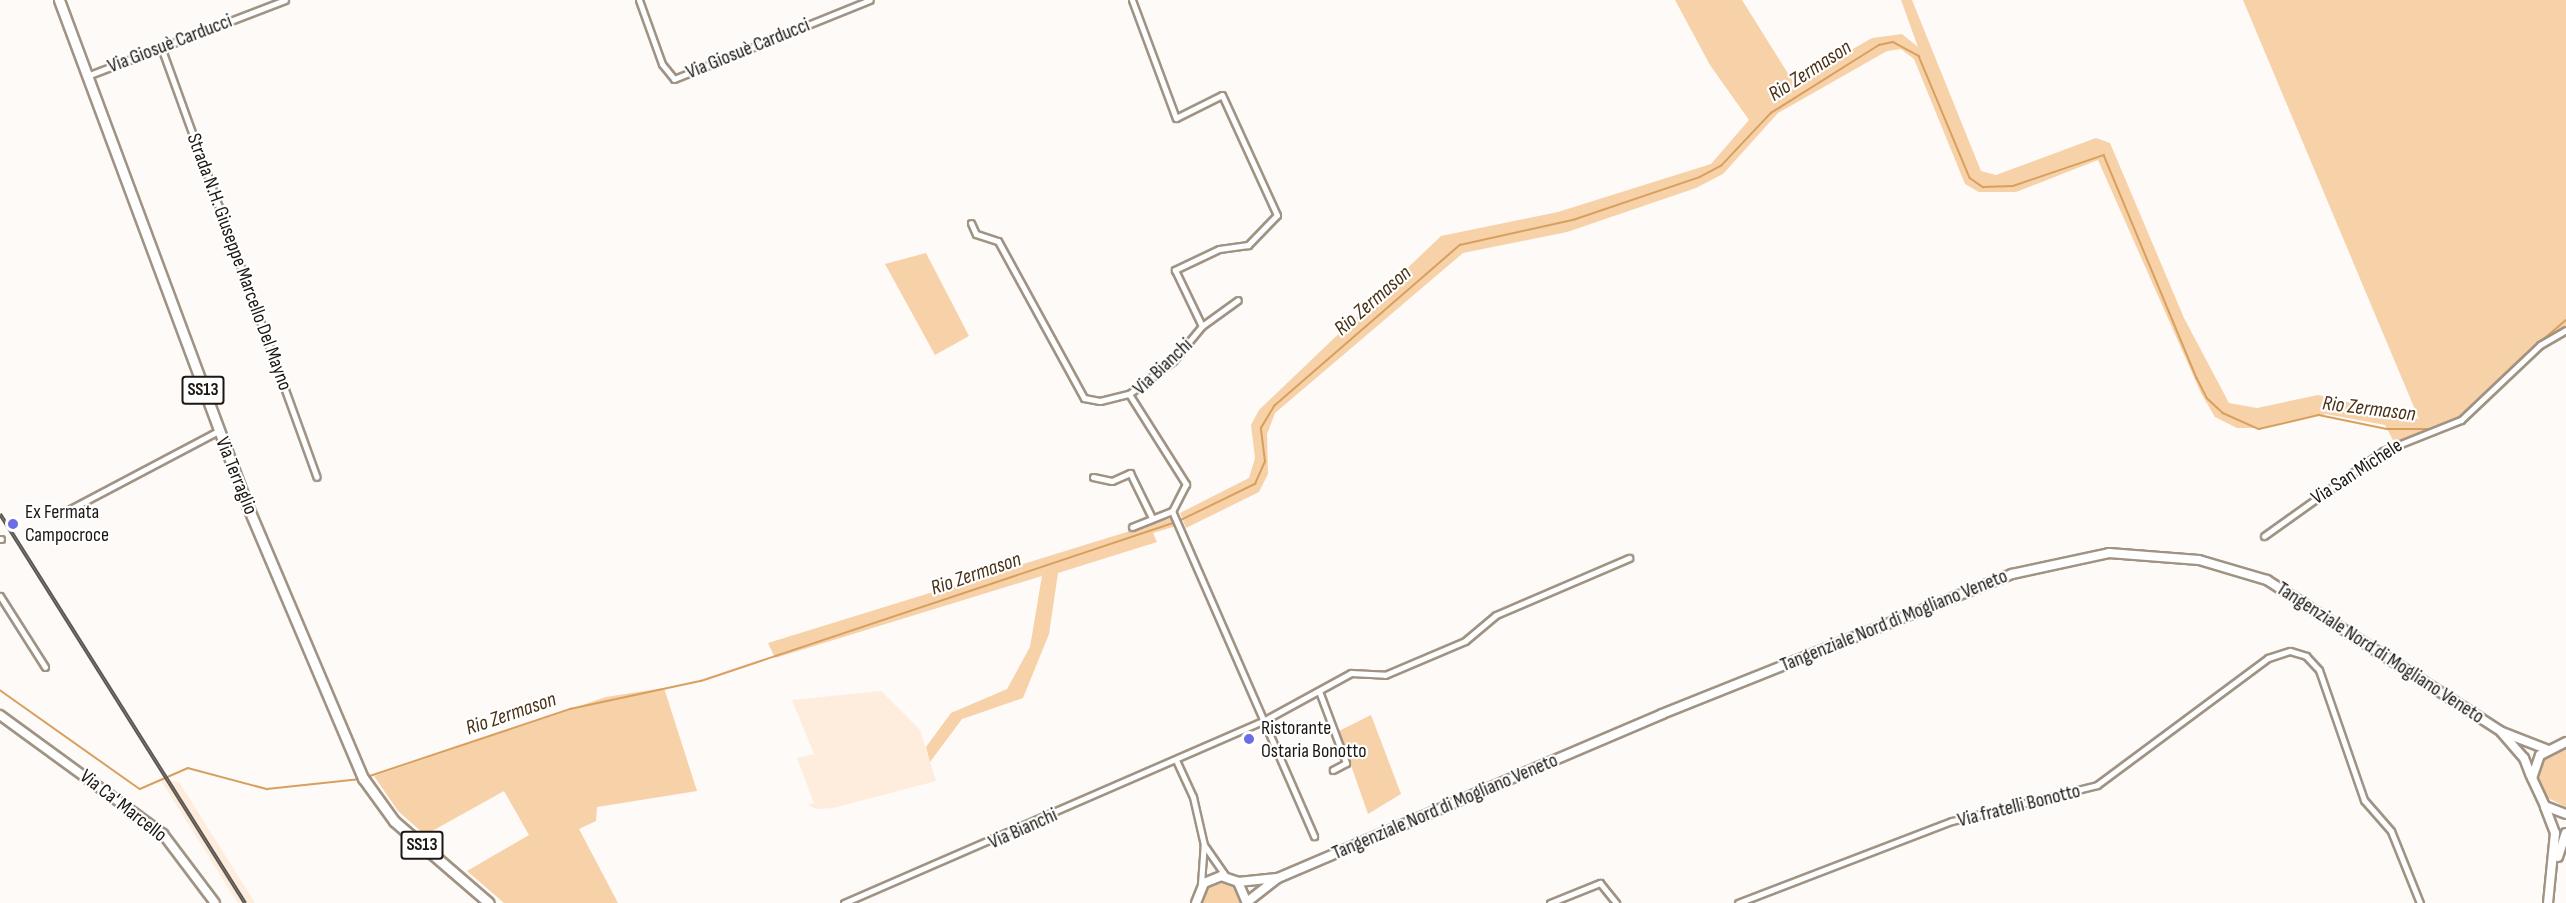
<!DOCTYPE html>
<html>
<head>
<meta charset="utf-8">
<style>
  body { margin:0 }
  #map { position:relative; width:2566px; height:903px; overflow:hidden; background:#fdfaf7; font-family:"Sofia Sans Condensed",sans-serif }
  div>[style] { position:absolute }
  .built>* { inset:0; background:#feeddc }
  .green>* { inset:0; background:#f7d1a8 }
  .stream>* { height:1.5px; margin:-0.75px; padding:0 0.75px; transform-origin:0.75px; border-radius:0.75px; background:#d8a05f }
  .roads { filter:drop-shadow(2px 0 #a09384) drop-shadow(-2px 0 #a09384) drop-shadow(0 2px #a09384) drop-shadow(0 -2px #a09384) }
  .minor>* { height:5px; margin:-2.5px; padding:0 2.5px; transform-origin:2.5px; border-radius:2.5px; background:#fff }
  .secondary>* { height:8px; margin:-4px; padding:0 4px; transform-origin:4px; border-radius:4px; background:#fff }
  .primary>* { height:9px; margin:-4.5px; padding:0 4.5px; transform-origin:4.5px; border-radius:4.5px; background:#fff }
  .rail>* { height:4px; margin-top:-2px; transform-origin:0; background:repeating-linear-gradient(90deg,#fff 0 4.5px,#5b5753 0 9px); box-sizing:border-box; border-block:2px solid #5b5753 }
  .dots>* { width:16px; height:16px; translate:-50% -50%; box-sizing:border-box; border:3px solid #fff; border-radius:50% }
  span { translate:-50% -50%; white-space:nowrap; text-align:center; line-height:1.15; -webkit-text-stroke:4.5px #fff; paint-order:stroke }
  .shield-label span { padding:2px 4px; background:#fff; border:2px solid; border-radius:4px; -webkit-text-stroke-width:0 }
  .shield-label { font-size:18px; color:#1c1712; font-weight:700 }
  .street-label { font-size:20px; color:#1c1712 }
  .poi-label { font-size:20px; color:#1c1712 }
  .left { translate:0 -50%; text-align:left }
  .water-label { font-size:21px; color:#493216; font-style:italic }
</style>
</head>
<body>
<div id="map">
  <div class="built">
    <div style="clip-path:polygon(881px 691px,920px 730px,936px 781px,833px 808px,816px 809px,808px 805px,814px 803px,797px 758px,814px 754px,792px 700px)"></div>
    <div style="clip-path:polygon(160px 779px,179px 782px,255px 903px,238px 903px)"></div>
  </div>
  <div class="green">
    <div style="clip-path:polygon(1675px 0,1742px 0,1794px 83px,1872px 38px,1902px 34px,1918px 47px,1901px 0,1912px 0,1981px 171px,1996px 175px,2096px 138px,2110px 143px,2184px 318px,2229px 403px,2257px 408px,2318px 395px,2419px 419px,2243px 0,2566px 0,2566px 327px,2539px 342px,2460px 418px,2424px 433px,2394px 442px,2385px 425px,2326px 414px,2262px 428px,2237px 428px,2215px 417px,2201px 393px,2098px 160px,2016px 192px,1979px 192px,1965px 184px,1914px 59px,1901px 49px,1887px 51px,1778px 113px,1723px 174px,1696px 188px,1567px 232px,1463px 253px,1275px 413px,1267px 434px,1268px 474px,1259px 492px,1186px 528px,1180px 513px,1249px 478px,1255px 458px,1251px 425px,1259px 410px,1441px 236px,1558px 212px,1711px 164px,1749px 120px,1710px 65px)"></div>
    <div style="clip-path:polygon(926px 253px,969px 336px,935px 355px,885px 264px)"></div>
    <div style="clip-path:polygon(1172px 518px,1176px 526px,1153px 533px,1157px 542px,1058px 573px,1049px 634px,1023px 698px,962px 719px,930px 762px,926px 747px,951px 713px,1007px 689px,1030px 647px,1042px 576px,775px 658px,768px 643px)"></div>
    <div style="clip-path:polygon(664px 688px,697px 791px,597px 807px,596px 821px,579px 829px,618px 903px,504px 903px,467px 871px,529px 835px,504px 791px,425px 835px,398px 811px,374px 776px,606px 697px)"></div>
    <div style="clip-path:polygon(1371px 715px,1401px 794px,1368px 814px,1339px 731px)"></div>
    <div style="clip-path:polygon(2566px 745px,2566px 807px,2544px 796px,2536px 778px,2541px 759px)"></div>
    <div style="clip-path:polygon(1225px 882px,1237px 888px,1241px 903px,1202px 903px,1207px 888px)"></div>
  </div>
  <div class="stream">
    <div style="left:2531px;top:350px;width:46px;rotate:-40.6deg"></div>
    <div style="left:1179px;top:521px;width:85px;rotate:-26deg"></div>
    <div style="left:1255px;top:484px;width:24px;rotate:-66deg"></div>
    <div style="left:1265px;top:462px;width:34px;rotate:-97deg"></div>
    <div style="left:1261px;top:428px;width:26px;rotate:-59deg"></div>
    <div style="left:1274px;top:406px;width:246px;rotate:-40.9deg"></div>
    <div style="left:1460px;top:245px;width:116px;rotate:-12.5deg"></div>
    <div style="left:1573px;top:220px;width:134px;rotate:-18.7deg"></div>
    <div style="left:1700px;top:177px;width:24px;rotate:-28deg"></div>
    <div style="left:1721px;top:166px;width:73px;rotate:-46.7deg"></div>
    <div style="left:1771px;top:113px;width:128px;rotate:-32.2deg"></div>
    <div style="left:1879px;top:45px;width:14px;rotate:-12deg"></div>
    <div style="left:1893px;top:42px;width:30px;rotate:28deg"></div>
    <div style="left:1919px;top:56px;width:132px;rotate:67.3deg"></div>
    <div style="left:1970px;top:178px;width:16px;rotate:35deg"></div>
    <div style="left:1983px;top:187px;width:30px;rotate:-2deg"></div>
    <div style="left:2013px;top:186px;width:96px;rotate:-18.8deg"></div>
    <div style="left:2104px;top:155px;width:242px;rotate:67.4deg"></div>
    <div style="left:2197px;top:378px;width:22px;rotate:63deg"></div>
    <div style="left:2207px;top:398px;width:22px;rotate:43deg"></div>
    <div style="left:2223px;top:413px;width:39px;rotate:24deg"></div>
    <div style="left:2259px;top:429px;width:62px;rotate:-13.1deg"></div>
    <div style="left:2319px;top:415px;width:69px;rotate:11.6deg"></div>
    <div style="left:2387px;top:429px;width:46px"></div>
    <div style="left:0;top:690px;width:171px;rotate:35.3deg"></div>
    <div style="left:140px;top:789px;width:52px;rotate:-23.6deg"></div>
    <div style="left:188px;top:768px;width:82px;rotate:14.9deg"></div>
    <div style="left:267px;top:789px;width:94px;rotate:-6.1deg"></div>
    <div style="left:367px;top:777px;width:214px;rotate:-18.5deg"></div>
    <div style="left:570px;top:709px;width:134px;rotate:-12.1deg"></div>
    <div style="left:701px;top:681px;width:499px;rotate:-18.5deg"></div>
  </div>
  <div class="roads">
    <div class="minor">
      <div style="left:639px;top:0;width:68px;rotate:70.2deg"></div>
      <div style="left:662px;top:64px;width:19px;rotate:51deg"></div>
      <div style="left:674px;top:79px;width:211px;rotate:-22deg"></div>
      <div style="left:1132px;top:0;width:126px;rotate:69.6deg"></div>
      <div style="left:1176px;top:118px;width:51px;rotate:-26.6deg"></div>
      <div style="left:1222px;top:95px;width:132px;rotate:65.4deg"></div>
      <div style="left:1277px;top:215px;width:42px;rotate:134deg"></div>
      <div style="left:1248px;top:245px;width:29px;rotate:172deg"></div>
      <div style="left:1219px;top:249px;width:49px;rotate:154.5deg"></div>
      <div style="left:1175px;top:270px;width:62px;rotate:64.3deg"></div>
      <div style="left:1202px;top:326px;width:45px;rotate:129.6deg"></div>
      <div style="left:1173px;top:361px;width:55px;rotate:143.1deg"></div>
      <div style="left:1129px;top:394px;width:107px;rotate:57.7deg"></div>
      <div style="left:1186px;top:484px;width:30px;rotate:117deg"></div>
      <div style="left:1172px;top:511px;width:355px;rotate:66.4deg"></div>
      <div style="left:161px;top:47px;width:457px;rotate:70.1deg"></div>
      <div style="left:87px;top:76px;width:212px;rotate:-21deg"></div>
      <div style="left:971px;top:223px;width:12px;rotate:66deg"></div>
      <div style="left:976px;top:234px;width:23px;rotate:18deg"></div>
      <div style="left:998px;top:241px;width:179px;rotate:61.3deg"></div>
      <div style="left:1084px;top:398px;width:16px;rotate:11deg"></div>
      <div style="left:1100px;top:401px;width:30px;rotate:-14deg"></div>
      <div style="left:1202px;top:326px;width:44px;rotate:-35.8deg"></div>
      <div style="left:1093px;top:477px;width:19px;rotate:12deg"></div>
      <div style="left:1112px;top:481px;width:20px;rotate:-24deg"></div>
      <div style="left:1130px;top:473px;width:50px;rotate:63.9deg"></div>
      <div style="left:59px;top:515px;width:180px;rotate:-27.8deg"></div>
      <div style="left:1132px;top:527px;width:43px;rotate:-21.8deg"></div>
      <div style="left:2264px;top:536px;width:146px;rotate:-35.5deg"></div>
      <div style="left:2383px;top:451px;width:84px;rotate:-21.7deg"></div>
      <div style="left:2461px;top:420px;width:109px;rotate:-43.5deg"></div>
      <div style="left:2540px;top:345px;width:30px;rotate:-30deg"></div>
      <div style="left:0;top:539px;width:1px"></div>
      <div style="left:0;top:596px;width:84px;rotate:57.6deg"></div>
      <div style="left:1319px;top:691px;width:77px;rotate:69.4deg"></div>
      <div style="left:1346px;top:763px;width:15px;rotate:152deg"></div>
      <div style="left:1176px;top:760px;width:41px;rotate:65.3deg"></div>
      <div style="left:1193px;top:797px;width:49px;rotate:77.1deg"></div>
      <div style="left:1201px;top:884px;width:39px;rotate:-86deg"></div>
      <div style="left:1204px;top:845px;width:38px;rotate:55deg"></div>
      <div style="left:844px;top:903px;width:459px;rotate:-23.5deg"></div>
      <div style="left:1265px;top:720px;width:98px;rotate:-28.7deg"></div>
      <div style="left:1351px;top:673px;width:34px;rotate:3deg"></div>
      <div style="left:1385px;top:675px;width:87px;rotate:-23deg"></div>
      <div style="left:1465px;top:641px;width:40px;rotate:-40deg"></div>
      <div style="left:1496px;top:615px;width:145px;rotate:-23.2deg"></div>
      <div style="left:1550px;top:903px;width:54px;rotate:-21.8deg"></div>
      <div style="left:1600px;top:883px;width:26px;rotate:51deg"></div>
      <div style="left:1738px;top:903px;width:229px;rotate:-21deg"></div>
      <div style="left:1952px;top:821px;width:149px;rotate:-13.9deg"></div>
      <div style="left:2097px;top:785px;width:213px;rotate:-36.6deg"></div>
      <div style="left:2268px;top:658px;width:23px;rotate:-18deg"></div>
      <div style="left:2290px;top:651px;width:17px;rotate:17deg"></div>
      <div style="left:2306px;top:656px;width:19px;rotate:47deg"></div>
      <div style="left:2319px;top:670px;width:138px;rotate:70.9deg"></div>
      <div style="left:2364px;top:800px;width:41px;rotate:48.9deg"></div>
      <div style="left:2391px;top:831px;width:78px;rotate:68.1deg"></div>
    </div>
    <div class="secondary">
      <div style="left:0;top:715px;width:202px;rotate:36.1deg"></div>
      <div style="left:163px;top:834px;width:86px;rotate:53deg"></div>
      <div style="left:2502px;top:733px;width:33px;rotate:49deg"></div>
      <div style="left:2524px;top:758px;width:19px;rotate:69deg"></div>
      <div style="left:2566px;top:742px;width:29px;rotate:153deg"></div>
      <div style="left:2540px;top:755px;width:24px;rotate:109deg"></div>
      <div style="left:2532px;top:778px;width:31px;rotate:65deg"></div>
      <div style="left:2545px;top:806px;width:22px;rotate:21deg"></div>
      <div style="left:2545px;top:807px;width:28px;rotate:69deg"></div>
      <div style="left:2555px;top:833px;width:70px;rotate:95.7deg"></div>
      <div style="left:2558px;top:857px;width:25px;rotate:-72deg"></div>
      <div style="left:1238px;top:882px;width:39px;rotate:-6deg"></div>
      <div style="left:1247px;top:902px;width:39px;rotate:-38deg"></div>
      <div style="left:1278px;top:878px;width:418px;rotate:-23.1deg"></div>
      <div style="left:1662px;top:714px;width:377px;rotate:-21.8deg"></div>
      <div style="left:2012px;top:574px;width:99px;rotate:-12.2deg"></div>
      <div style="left:2109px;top:553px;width:90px;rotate:4.4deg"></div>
      <div style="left:2199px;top:560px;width:71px;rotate:16.4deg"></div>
      <div style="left:2267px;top:580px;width:280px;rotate:32.9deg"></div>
      <div style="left:2502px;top:732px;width:47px;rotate:21.1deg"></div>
      <div style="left:1196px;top:903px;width:22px;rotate:-68deg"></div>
      <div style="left:1204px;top:883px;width:18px;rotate:-22deg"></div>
      <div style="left:1221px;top:876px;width:18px;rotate:19deg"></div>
      <div style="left:1238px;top:882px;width:23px;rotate:67deg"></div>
    </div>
    <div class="primary">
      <div style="left:59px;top:0;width:539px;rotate:69.58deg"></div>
      <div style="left:247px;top:505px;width:297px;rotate:67deg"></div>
      <div style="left:363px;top:778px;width:53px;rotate:54.2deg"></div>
      <div style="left:394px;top:821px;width:125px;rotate:40.8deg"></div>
    </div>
  </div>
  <div class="rail">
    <div style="left:0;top:514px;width:460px;rotate:57.8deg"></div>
  </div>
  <div class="dots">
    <div style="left:13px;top:524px;background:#6b6de7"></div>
    <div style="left:1249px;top:739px;background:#6b6de7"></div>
  </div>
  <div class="shield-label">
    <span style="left:203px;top:390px">SS13</span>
    <span style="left:422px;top:845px">SS13</span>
  </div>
  <div class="street-label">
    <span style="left:170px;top:44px;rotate:-21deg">Via Giosuè Carducci</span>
    <span style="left:748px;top:49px;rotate:-22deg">Via Giosuè Carducci</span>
    <span style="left:239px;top:262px;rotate:70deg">Strada N.H. Giuseppe Marcello Del Mayno</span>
    <span style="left:1163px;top:367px;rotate:-43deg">Via Bianchi</span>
    <span style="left:2357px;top:472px;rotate:-33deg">Via San Michele</span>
    <span style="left:236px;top:476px;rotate:68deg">Via Terraglio</span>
    <span style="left:1894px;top:621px;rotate:-22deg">Tangenziale Nord di Mogliano Veneto</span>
    <span style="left:2380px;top:653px;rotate:33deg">Tangenziale Nord di Mogliano Veneto</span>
    <span style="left:123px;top:806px;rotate:38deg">Via Ca' Marcello</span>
    <span style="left:2019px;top:806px;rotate:-14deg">Via fratelli Bonotto</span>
    <span style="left:1445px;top:807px;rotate:-23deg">Tangenziale Nord di Mogliano Veneto</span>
    <span style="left:1023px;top:829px;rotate:-24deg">Via Bianchi</span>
  </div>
  <div class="poi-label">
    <span class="left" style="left:25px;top:524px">Ex Fermata<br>Campocroce</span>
    <span class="left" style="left:1261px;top:740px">Ristorante<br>Ostaria Bonotto</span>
  </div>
  <div class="water-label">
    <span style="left:1810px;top:71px;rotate:-33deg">Rio Zermason</span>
    <span style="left:1373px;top:301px;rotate:-41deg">Rio Zermason</span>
    <span style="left:2369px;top:409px;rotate:7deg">Rio Zermason</span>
    <span style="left:976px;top:574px;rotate:-19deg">Rio Zermason</span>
    <span style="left:511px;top:714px;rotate:-19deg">Rio Zermason</span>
  </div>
</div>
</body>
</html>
